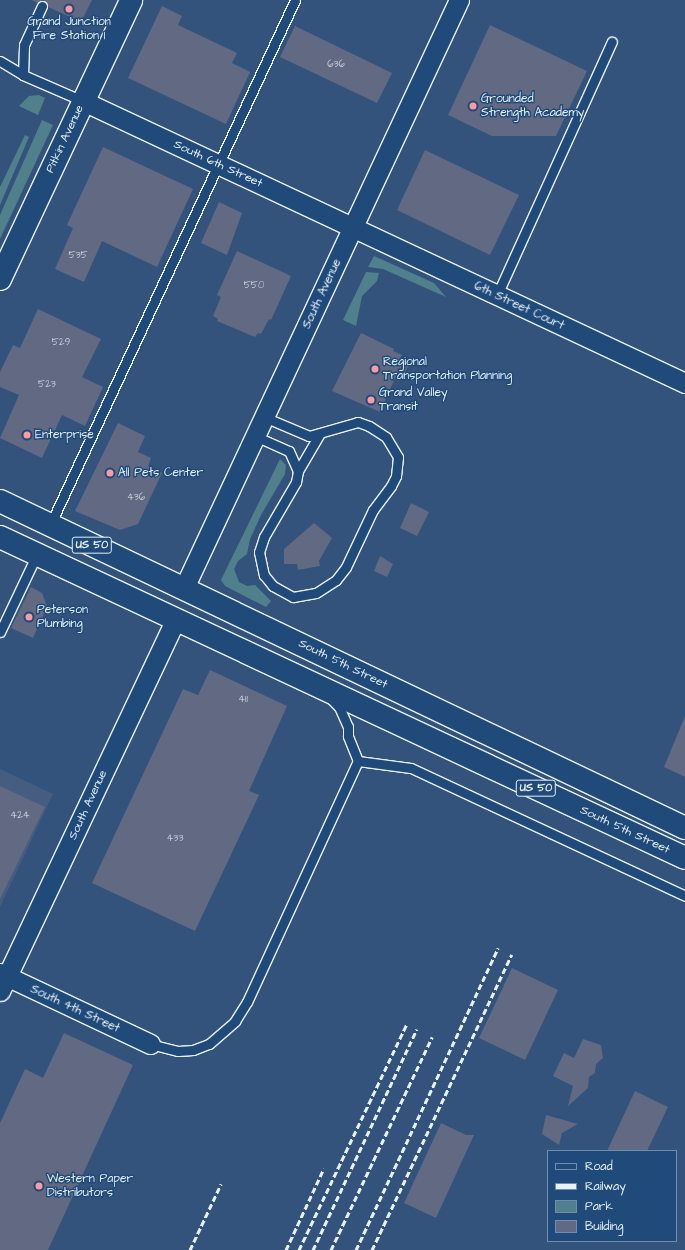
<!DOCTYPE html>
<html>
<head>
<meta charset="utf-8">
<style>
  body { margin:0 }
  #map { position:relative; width:685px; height:1250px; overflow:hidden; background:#33537d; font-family:"Architects Daughter",sans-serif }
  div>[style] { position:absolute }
  .built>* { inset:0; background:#445d81 }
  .green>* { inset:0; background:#50808b }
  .building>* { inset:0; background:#616983 }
  .roads { filter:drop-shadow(1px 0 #e8f1f8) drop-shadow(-1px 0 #e8f1f8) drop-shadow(0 1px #e8f1f8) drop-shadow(0 -1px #e8f1f8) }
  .lane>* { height:9px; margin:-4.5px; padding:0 4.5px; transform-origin:4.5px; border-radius:4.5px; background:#1f4a7a }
  .street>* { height:19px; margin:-9.5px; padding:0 9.5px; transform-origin:9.5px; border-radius:9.5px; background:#1f4a7a }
  .primary>* { height:22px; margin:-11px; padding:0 11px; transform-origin:11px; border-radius:11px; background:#1f4a7a }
  .highway>* { height:22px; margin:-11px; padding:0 11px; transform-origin:11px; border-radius:11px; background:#1f4a7a }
  .rail>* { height:3px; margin-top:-1.5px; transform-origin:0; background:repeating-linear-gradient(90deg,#e8f1f8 0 6px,transparent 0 9px) }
  .dots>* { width:11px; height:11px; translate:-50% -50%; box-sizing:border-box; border:2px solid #1f4a7a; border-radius:50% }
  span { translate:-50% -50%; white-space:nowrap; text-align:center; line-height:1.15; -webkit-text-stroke:3px #1f4a7a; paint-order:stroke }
  .number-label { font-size:10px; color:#c6cfdb }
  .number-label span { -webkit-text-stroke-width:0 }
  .shield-label span { padding:1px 3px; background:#1f4a7a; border:1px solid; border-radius:3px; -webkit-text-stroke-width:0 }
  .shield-label { font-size:11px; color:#e8f1f8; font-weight:700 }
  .poi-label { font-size:12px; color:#e8f1f8 }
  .left { translate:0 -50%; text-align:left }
  .street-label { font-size:12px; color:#e8f1f8 }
  .legend { position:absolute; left:547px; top:1150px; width:130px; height:92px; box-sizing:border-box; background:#1f4a7a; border:1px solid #6f8dac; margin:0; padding:5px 7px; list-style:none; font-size:12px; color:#e8f1f8 }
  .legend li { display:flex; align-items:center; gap:8px; height:20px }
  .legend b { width:20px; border:1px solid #6f8dac }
</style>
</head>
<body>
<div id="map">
  <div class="built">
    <div style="clip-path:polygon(0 769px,53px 794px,0 907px)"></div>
  </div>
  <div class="green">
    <div style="clip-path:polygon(39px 95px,45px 98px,38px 115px,19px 106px,29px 96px)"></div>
    <div style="clip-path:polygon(42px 120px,53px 125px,0 239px,0 215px)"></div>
    <div style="clip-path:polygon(25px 135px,29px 137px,0 205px,0 187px)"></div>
    <div style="clip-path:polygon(374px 256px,434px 283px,446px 297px,383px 269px,368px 267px)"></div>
    <div style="clip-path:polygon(366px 272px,379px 273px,377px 281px,362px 296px,356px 326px,343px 320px)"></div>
    <div style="clip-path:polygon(280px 459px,286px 465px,285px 474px,261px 515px,250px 539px,247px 554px,238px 561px,234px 569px,239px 582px,247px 586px,255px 585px,271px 601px,266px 607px,225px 586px,221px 580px)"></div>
  </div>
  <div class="building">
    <div style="clip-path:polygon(32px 0,92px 0,81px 22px,48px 7px,44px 0,37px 3px)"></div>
    <div style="clip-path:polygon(162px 6px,182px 16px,178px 25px,237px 53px,232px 63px,250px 72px,226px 124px,128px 78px)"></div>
    <div style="clip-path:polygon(490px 25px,587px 71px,556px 136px,492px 136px,448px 115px)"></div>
    <div style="clip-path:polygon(295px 26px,392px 73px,377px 103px,280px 57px)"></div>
    <div style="clip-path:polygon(103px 147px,193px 189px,157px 267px,102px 241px,84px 282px,55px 269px,73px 228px,67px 225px)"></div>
    <div style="clip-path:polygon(425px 150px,519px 195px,490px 255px,397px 210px)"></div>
    <div style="clip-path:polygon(219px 202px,242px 213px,227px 255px,201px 243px)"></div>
    <div style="clip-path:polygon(237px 251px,291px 276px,271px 320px,269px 319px,261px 334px,258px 333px,255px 337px,217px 321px,218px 319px,213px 316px,221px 297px,217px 295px)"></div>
    <div style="clip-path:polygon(38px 309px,101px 339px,82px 377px,103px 387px,85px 426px,62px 415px,42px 458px,0 438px,19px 395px,0 387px,0 372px,13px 345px,20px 348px)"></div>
    <div style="clip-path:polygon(361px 333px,394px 349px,393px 351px,402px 355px,400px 358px,410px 362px,402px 379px,396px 376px,380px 412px,332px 391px)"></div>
    <div style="clip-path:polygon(118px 423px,145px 436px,138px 452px,151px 458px,148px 466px,162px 473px,138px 524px,120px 530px,75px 511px)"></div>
    <div style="clip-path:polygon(411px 503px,429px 512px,417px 536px,400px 528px)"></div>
    <div style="clip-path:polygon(314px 523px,332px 538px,319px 561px,320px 566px,298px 570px,297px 564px,284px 564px,284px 549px)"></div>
    <div style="clip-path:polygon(380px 556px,393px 564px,387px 577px,374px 571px)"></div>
    <div style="clip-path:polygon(31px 587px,42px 593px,47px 607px,33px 638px,11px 628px)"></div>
    <div style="clip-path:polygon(210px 670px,287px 706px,249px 791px,259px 795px,195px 931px,92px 883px,183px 689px,198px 695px)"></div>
    <div style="clip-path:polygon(685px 716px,685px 777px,664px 767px)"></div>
    <div style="clip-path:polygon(0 786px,45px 807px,0 899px)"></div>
    <div style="clip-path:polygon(512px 968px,558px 990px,525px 1060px,479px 1038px)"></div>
    <div style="clip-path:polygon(64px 1033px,133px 1065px,48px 1250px,0 1250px,0 1123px,25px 1069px,43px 1078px)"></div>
    <div style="clip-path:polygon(583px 1039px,601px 1045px,603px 1058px,596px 1064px,595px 1073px,589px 1077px,588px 1088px,568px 1106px,573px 1086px,553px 1076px,564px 1053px,574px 1058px)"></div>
    <div style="clip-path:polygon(635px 1091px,668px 1107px,647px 1151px,607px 1151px)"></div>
    <div style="clip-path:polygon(546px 1115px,578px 1124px,562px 1133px,559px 1145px,542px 1134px)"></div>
    <div style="clip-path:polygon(441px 1123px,466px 1135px,474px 1135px,436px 1218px,404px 1203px)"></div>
  </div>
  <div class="roads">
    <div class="lane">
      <div style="left:0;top:61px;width:27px;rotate:31deg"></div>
      <div style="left:23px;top:75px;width:65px;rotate:23.4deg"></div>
      <div style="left:23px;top:75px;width:30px;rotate:-88deg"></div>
      <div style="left:24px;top:45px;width:43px;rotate:-65.2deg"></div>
      <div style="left:497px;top:295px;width:278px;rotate:-65.6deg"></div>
      <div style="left:255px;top:436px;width:37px;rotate:24deg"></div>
      <div style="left:289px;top:451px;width:22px;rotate:66deg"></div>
      <div style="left:298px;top:471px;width:11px;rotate:100deg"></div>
      <div style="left:296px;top:482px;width:64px;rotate:120.2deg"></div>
      <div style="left:264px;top:537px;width:16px;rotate:108deg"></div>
      <div style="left:259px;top:552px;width:24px;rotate:78deg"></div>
      <div style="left:264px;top:575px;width:14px;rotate:51deg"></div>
      <div style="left:273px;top:586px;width:23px;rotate:29deg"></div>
      <div style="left:293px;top:597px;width:23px;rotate:-10deg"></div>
      <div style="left:316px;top:593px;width:24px;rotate:-33deg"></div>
      <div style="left:336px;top:580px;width:16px;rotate:-52deg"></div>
      <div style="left:346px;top:567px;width:63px;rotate:-64.7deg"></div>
      <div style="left:373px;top:510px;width:30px;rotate:-53deg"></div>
      <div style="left:391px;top:486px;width:11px;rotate:-63deg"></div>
      <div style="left:396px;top:476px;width:19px;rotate:-84deg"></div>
      <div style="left:398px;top:457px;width:23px;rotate:-121deg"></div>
      <div style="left:386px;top:437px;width:20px;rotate:-147deg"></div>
      <div style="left:369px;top:426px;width:12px;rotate:-160deg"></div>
      <div style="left:358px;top:422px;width:51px;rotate:164.1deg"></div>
      <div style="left:309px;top:436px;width:49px;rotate:-157.1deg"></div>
      <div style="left:298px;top:471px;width:42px;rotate:-59.7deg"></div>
      <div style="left:50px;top:525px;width:579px;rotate:-64.98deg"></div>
      <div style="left:0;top:632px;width:86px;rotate:-64.6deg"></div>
      <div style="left:358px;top:761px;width:53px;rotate:7.5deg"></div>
      <div style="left:411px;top:768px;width:302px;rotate:25deg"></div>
      <div style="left:150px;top:1044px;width:29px;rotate:14deg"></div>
      <div style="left:178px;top:1051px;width:15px;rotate:-4deg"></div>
      <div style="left:193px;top:1050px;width:17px;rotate:-21deg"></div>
      <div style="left:209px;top:1044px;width:35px;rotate:-41deg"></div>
      <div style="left:235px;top:1021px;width:22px;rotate:-58deg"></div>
      <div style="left:247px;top:1002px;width:265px;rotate:-65.3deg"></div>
      <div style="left:358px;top:761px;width:27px;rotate:-112deg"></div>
      <div style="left:348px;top:736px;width:9px;rotate:-90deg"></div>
      <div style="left:348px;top:727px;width:22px;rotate:-114deg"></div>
      <div style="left:339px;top:707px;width:10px;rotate:-135deg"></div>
    </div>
    <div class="street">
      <div style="left:83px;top:101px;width:665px;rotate:25.1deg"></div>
      <div style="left:184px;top:588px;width:649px;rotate:-64.94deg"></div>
      <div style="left:0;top:973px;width:166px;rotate:25.3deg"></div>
      <div style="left:0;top:991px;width:412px;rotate:-64.7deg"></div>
    </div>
    <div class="primary">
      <div style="left:0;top:279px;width:308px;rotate:-64.8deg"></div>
    </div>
    <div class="highway">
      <div style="left:0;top:501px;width:759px;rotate:25.52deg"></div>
      <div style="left:0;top:537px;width:756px;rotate:25.11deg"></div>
    </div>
  </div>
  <div class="rail">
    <div style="left:190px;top:1250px;width:73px;rotate:-64.8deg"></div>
    <div style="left:286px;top:1250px;width:90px;rotate:-65.1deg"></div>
    <div style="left:299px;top:1250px;width:250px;rotate:-64.5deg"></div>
    <div style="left:313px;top:1250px;width:244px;rotate:-64.8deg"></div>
    <div style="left:331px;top:1250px;width:236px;rotate:-64.6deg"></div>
    <div style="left:356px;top:1250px;width:334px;rotate:-64.8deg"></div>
    <div style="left:372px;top:1250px;width:327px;rotate:-64.7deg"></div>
  </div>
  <div class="dots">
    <div style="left:69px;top:9px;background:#ff9aa2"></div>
    <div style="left:473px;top:106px;background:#ff9aa2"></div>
    <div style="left:375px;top:369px;background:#ff9aa2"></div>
    <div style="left:371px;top:400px;background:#ff9aa2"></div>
    <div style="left:27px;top:435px;background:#ff9aa2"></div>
    <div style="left:110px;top:473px;background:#ff9aa2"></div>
    <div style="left:29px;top:617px;background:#ff9aa2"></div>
    <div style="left:39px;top:1186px;background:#ff9aa2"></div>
  </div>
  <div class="number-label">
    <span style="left:336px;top:65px">636</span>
    <span style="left:78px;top:256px">535</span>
    <span style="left:254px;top:286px">550</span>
    <span style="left:61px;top:343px">529</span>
    <span style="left:47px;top:385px">523</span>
    <span style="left:136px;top:498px">436</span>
    <span style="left:243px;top:700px">411</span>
    <span style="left:20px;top:816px">424</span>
    <span style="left:175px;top:839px">433</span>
  </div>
  <div class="shield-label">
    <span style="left:92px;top:545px">US 50</span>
    <span style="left:536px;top:788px">US 50</span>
  </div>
  <div class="poi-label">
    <span style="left:69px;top:29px">Grand Junction<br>Fire Station 1</span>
    <span class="left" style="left:481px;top:106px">Grounded<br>Strength Academy</span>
    <span class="left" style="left:383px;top:369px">Regional<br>Transportation Planning</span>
    <span class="left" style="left:379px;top:400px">Grand Valley<br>Transit</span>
    <span class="left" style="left:35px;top:435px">Enterprise</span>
    <span class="left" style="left:118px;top:473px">All Pets Center</span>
    <span class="left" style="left:37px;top:617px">Peterson<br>Plumbing</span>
    <span class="left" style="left:47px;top:1186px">Western Paper<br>Distributors</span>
  </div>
  <div class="street-label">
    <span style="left:65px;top:139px;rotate:-65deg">Pitkin Avenue</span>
    <span style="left:218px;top:164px;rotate:25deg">South 6th Street</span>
    <span style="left:322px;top:294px;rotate:-65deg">South Avenue</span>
    <span style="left:519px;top:306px;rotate:25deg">6th Street Court</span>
    <span style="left:343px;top:664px;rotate:26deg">South 5th Street</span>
    <span style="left:88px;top:805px;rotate:-65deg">South Avenue</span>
    <span style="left:625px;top:830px;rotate:25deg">South 5th Street</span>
    <span style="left:75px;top:1009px;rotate:25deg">South 4th Street</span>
  </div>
  <ul class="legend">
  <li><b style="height:5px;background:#1f4a7a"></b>Road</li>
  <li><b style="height:5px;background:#e8f1f8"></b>Railway</li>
  <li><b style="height:11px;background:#50808b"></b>Park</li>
  <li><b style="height:11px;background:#616983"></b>Building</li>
  </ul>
</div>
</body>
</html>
